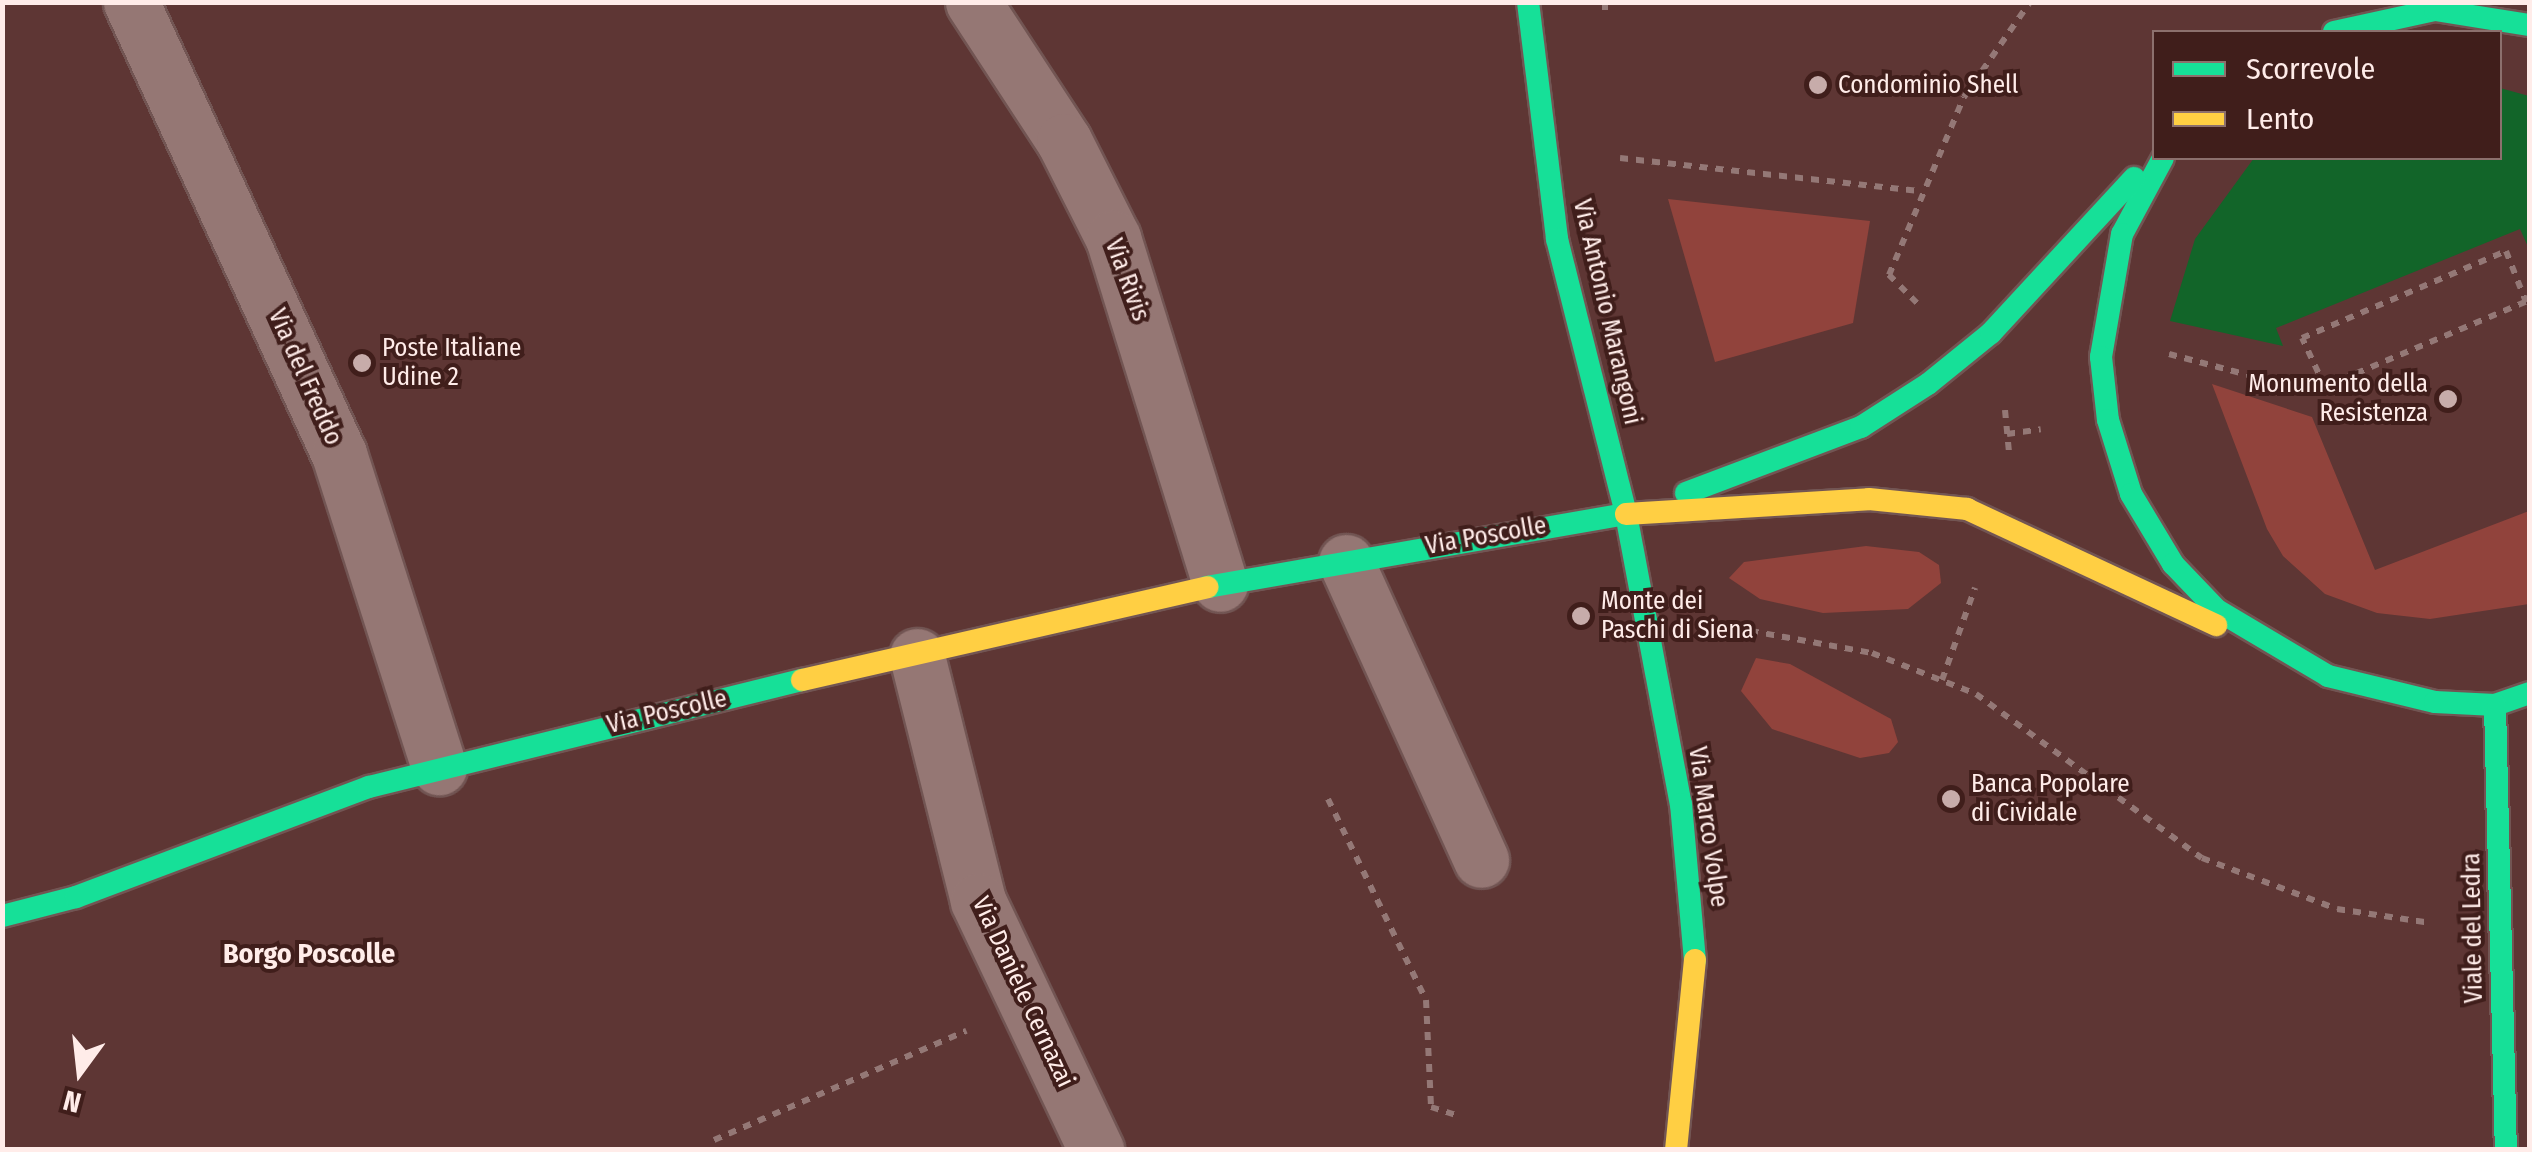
<!DOCTYPE html>
<html>
<head>
<meta charset="utf-8">
<style>
  body { margin:0 }
  #map { position:relative; width:2532px; height:1152px; overflow:hidden; background:#5e3634; font-family:"Fira Sans Condensed",sans-serif }
  div>[style] { position:absolute }
  .green>* { inset:0; background:#91433c }
  .water>* { inset:0; background:#126529 }
  .path>* { height:6px; margin-top:-3px; transform-origin:0; background:repeating-linear-gradient(90deg,#947876 0 8px,transparent 0 16px) }
  .roads { filter:drop-shadow(2px 0 #725553) drop-shadow(-2px 0 #725553) drop-shadow(0 2px #725553) drop-shadow(0 -2px #725553) }
  .street>* { height:55px; margin:-27.5px; padding:0 27.5px; transform-origin:27.5px; border-radius:27.5px; background:#957774 }
  .fast>* { height:22px; margin:-11px; padding:0 11px; transform-origin:11px; border-radius:11px; background:#16e098 }
  .slow>* { height:22px; margin:-11px; padding:0 11px; transform-origin:11px; border-radius:11px; background:#ffcf43 }
  .dots>* { width:28px; height:28px; translate:-50% -50%; box-sizing:border-box; border:5px solid #401e1b; border-radius:50% }
  span { translate:-50% -50%; white-space:nowrap; text-align:center; line-height:1.15; -webkit-text-stroke:8px #401e1b; paint-order:stroke }
  .poi-label { font-size:25px; color:#ffece9 }
  .left { translate:0 -50%; text-align:left }
  .right { translate:-100% -50%; text-align:right }
  .street-label { font-size:25px; color:#ffece9 }
  .neighbourhood-label { font-size:28px; color:#ffece9; font-weight:700 }
  .frame { position:absolute; inset:0; border:5px solid #ffece9; pointer-events:none }
  .legend { position:absolute; left:2152px; top:30px; width:350px; height:130px; box-sizing:border-box; background:#401e1b; border:2px solid #8c706d; margin:0; padding:12px 18px; list-style:none; font-size:30px; color:#ffece9 }
  .legend li { display:flex; align-items:center; gap:20px; height:50px }
  .legend b { width:50px; border:2px solid #8c706d }
  .north { position:absolute; left:30px; top:1022px; width:100px; height:100px; -webkit-text-stroke:8px #401e1b; paint-order:stroke; rotate:195deg; font-size:28px; font-weight:700; line-height:40px; text-align:center; color:#ffece9 }
  .north::after { content:''; display:block; margin:auto; width:35px; height:45px; background:#ffece9; clip-path:polygon(50% 0,100% 100%,50% 72%,0 100%) }
</style>
</head>
<body>
<div id="map">
  <div class="green">
    <div style="clip-path:polygon(1668px 199px,1870px 221px,1853px 323px,1715px 362px)"></div>
    <div style="clip-path:polygon(2212px 384px,2312px 417px,2375px 570px,2529px 511px,2529px 604px,2430px 619px,2377px 613px,2325px 594px,2283px 556px,2267px 529px)"></div>
    <div style="clip-path:polygon(1866px 546px,1919px 552px,1939px 565px,1941px 583px,1908px 609px,1823px 613px,1760px 599px,1729px 578px,1744px 562px)"></div>
    <div style="clip-path:polygon(1756px 658px,1790px 664px,1891px 719px,1898px 742px,1889px 753px,1860px 758px,1772px 729px,1741px 691px)"></div>
  </div>
  <div class="water">
    <div style="clip-path:polygon(2500px 88px,2529px 96px,2529px 249px,2520px 229px,2276px 328px,2283px 346px,2170px 321px,2195px 239px,2254px 158px,2500px 158px)"></div>
  </div>
  <div class="path">
    <div style="left:1605px;top:2px;width:14px;rotate:90deg"></div>
    <div style="left:1620px;top:158px;width:303px;rotate:6.3deg"></div>
    <div style="left:1917px;top:303px;width:40px;rotate:-135deg"></div>
    <div style="left:1889px;top:275px;width:193px;rotate:-67.2deg"></div>
    <div style="left:1964px;top:97px;width:116px;rotate:-55.2deg"></div>
    <div style="left:2169px;top:354px;width:148px;rotate:14.9deg"></div>
    <div style="left:2312px;top:392px;width:237px;rotate:-22.9deg"></div>
    <div style="left:2325px;top:387px;width:54px;rotate:-115.1deg"></div>
    <div style="left:2302px;top:338px;width:222px;rotate:-23.1deg"></div>
    <div style="left:2506px;top:251px;width:55px;rotate:68.6deg"></div>
    <div style="left:2005px;top:410px;width:42px;rotate:84.6deg"></div>
    <div style="left:2007px;top:434px;width:34px;rotate:-8deg"></div>
    <div style="left:1719px;top:625px;width:156px;rotate:10.4deg"></div>
    <div style="left:1872px;top:653px;width:112px;rotate:21.5deg"></div>
    <div style="left:1976px;top:694px;width:279px;rotate:36deg"></div>
    <div style="left:2202px;top:858px;width:144px;rotate:20.7deg"></div>
    <div style="left:2337px;top:909px;width:95px;rotate:8.5deg"></div>
    <div style="left:1942px;top:680px;width:98px;rotate:-70.3deg"></div>
    <div style="left:1328px;top:799px;width:224px;rotate:64deg"></div>
    <div style="left:1426px;top:1000px;width:107px;rotate:87.3deg"></div>
    <div style="left:1431px;top:1107px;width:29px;rotate:18deg"></div>
    <div style="left:714px;top:1140px;width:275px;rotate:-23.4deg"></div>
  </div>
  <div class="roads">
    <div class="street">
      <div style="left:131px;top:2px;width:498px;rotate:65.3deg"></div>
      <div style="left:339px;top:454px;width:329px;rotate:72.3deg"></div>
      <div style="left:973px;top:2px;width:166px;rotate:56.8deg"></div>
      <div style="left:1064px;top:141px;width:109px;rotate:63.2deg"></div>
      <div style="left:1113px;top:238px;width:362px;rotate:72.8deg"></div>
      <div style="left:1346px;top:562px;width:327px;rotate:65.6deg"></div>
      <div style="left:917px;top:656px;width:252px;rotate:76deg"></div>
      <div style="left:978px;top:901px;width:276px;rotate:64.6deg"></div>
    </div>
    <div class="fast">
      <div style="left:1528px;top:2px;width:239px;rotate:83deg"></div>
      <div style="left:1557px;top:239px;width:284px;rotate:75.9deg"></div>
      <div style="left:1626px;top:514px;width:295px;rotate:79.3deg"></div>
      <div style="left:1681px;top:804px;width:157px;rotate:84.9deg"></div>
      <div style="left:2334px;top:32px;width:103px;rotate:-12.3deg"></div>
      <div style="left:2435px;top:10px;width:96px;rotate:9deg"></div>
      <div style="left:2163px;top:158px;width:86px;rotate:118.3deg"></div>
      <div style="left:2122px;top:234px;width:125px;rotate:99.7deg"></div>
      <div style="left:2101px;top:357px;width:63px;rotate:83.7deg"></div>
      <div style="left:2108px;top:420px;width:77px;rotate:72.7deg"></div>
      <div style="left:2131px;top:494px;width:82px;rotate:59deg"></div>
      <div style="left:2173px;top:564px;width:64px;rotate:46.3deg"></div>
      <div style="left:2217px;top:610px;width:129px;rotate:30.7deg"></div>
      <div style="left:2328px;top:676px;width:110px;rotate:13.7deg"></div>
      <div style="left:2435px;top:702px;width:60px;rotate:2.9deg"></div>
      <div style="left:2495px;top:705px;width:37px;rotate:-19deg"></div>
      <div style="left:1686px;top:493px;width:187px;rotate:-20.7deg"></div>
      <div style="left:1861px;top:427px;width:80px;rotate:-32.7deg"></div>
      <div style="left:1928px;top:384px;width:81px;rotate:-39deg"></div>
      <div style="left:1991px;top:333px;width:211px;rotate:-47.3deg"></div>
      <div style="left:1207px;top:587px;width:425px;rotate:-9.9deg"></div>
      <div style="left:2495px;top:705px;width:445px;rotate:88.6deg"></div>
      <div style="left:2px;top:916px;width:76px;rotate:-14.4deg"></div>
      <div style="left:76px;top:897px;width:313px;rotate:-20.6deg"></div>
      <div style="left:369px;top:787px;width:446px;rotate:-13.9deg"></div>
    </div>
    <div class="slow">
      <div style="left:1626px;top:514px;width:243px;rotate:-3.5deg"></div>
      <div style="left:1869px;top:499px;width:99px;rotate:5.8deg"></div>
      <div style="left:1967px;top:509px;width:275px;rotate:25deg"></div>
      <div style="left:802px;top:680px;width:416px;rotate:-12.9deg"></div>
      <div style="left:1676px;top:1150px;width:191px;rotate:-84.3deg"></div>
    </div>
  </div>
  <div class="dots">
    <div style="left:1818px;top:85px;background:#c7acaa"></div>
    <div style="left:362px;top:363px;background:#c7acaa"></div>
    <div style="left:2448px;top:399px;background:#c7acaa"></div>
    <div style="left:1581px;top:616px;background:#c7acaa"></div>
    <div style="left:1951px;top:799px;background:#c7acaa"></div>
  </div>
  <div class="poi-label">
    <span class="left" style="left:1838px;top:85px">Condominio Shell</span>
    <span class="left" style="left:382px;top:363px">Poste Italiane<br>Udine 2</span>
    <span class="right" style="left:2428px;top:399px">Monumento della<br>Resistenza</span>
    <span class="left" style="left:1601px;top:616px">Monte dei<br>Paschi di Siena</span>
    <span class="left" style="left:1971px;top:799px">Banca Popolare<br>di Cividale</span>
  </div>
  <div class="street-label">
    <span style="left:1127px;top:280px;rotate:70deg">Via Rivis</span>
    <span style="left:1607px;top:312px;rotate:77deg">Via Antonio Marangoni</span>
    <span style="left:305px;top:377px;rotate:66deg">Via del Freddo</span>
    <span style="left:1486px;top:536px;rotate:-10deg">Via Poscolle</span>
    <span style="left:667px;top:712px;rotate:-13deg">Via Poscolle</span>
    <span style="left:1708px;top:827px;rotate:82deg">Via Marco Volpe</span>
    <span style="left:2473px;top:928px;rotate:-91deg">Viale del Ledra</span>
    <span style="left:1023px;top:992px;rotate:65deg">Via Daniele Cernazai</span>
  </div>
  <div class="neighbourhood-label">
    <span style="left:309px;top:954px">Borgo Poscolle</span>
  </div>
  <div class="frame"></div>
  <ul class="legend">
  <li><b style="height:12px;background:#16e098"></b>Scorrevole</li>
  <li><b style="height:12px;background:#ffcf43"></b>Lento</li>
  </ul>
  <div class="north">N</div>
</div>
</body>
</html>
